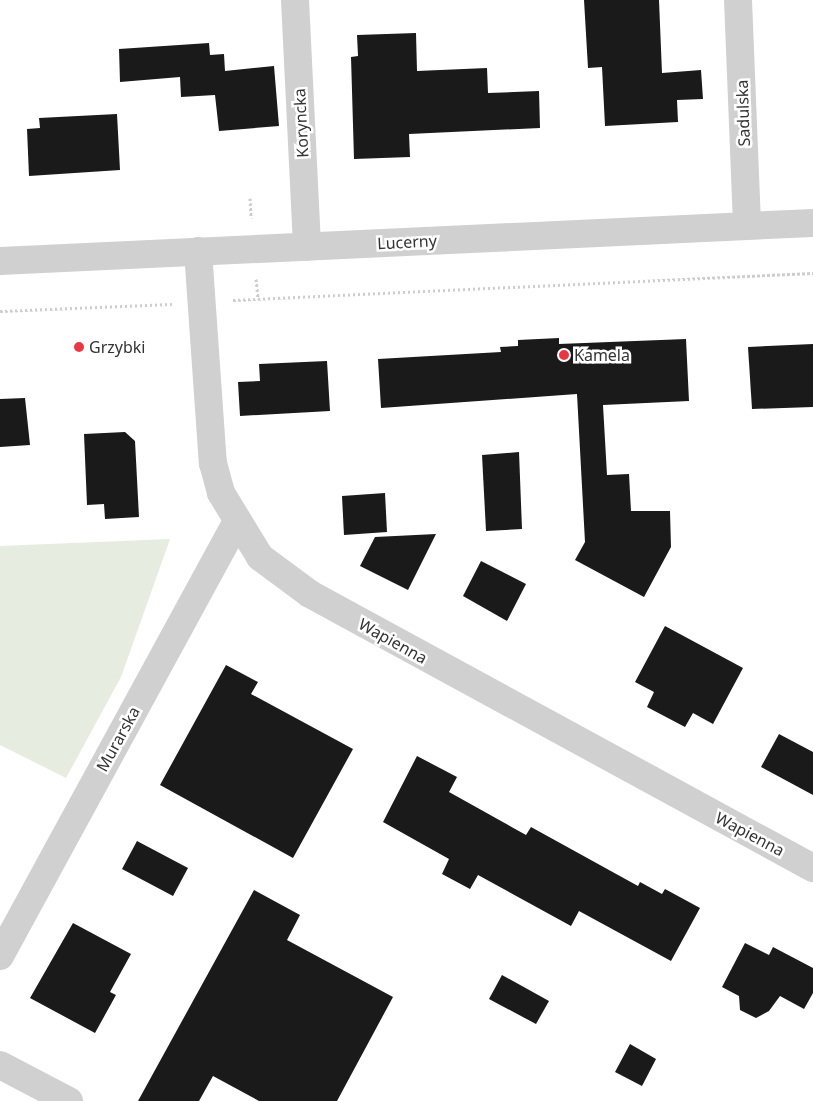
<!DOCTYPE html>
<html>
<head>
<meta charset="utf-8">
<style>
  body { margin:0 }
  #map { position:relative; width:813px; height:1101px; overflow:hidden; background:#fff; font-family:"Noto Sans",sans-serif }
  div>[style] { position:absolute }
  .green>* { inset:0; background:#e6ecdf }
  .building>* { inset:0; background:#1a1a1a }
  .path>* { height:3px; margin-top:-1.5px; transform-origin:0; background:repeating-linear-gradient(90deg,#cdcdcd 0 2.5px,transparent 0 5px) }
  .minor>* { height:28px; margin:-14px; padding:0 14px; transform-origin:14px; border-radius:14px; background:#d0d0d0 }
  .tertiary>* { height:28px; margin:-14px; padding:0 14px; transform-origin:14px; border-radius:14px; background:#d0d0d0 }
  .dots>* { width:14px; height:14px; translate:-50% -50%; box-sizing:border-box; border:2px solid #fff; border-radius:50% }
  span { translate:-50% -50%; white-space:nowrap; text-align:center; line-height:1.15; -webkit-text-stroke:5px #fff; paint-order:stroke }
  .street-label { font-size:16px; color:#333 }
  .poi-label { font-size:16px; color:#333 }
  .left { translate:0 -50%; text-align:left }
</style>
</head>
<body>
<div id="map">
  <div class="green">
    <div style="clip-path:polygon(170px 539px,121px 677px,66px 778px,0 745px,0 546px)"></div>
  </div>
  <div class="building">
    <div style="clip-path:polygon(584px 0,659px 0,662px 73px,701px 70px,703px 99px,677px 100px,678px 122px,605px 126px,602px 67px,588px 68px)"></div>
    <div style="clip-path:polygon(416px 33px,417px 71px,487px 68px,488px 93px,539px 91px,540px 128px,409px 134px,410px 157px,354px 159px,351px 57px,358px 56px,357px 35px)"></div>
    <div style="clip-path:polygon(209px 43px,210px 55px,224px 54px,225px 71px,274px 66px,279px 126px,219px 131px,215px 95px,181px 97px,180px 77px,120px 82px,119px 49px)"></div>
    <div style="clip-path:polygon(117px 114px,120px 170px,29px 176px,27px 129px,40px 128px,39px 118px)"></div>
    <div style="clip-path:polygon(559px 338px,559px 344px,686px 339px,689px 401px,603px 405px,607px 475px,629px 474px,631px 511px,670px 511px,671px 547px,644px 597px,575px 560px,585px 542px,577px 394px,381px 408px,378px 359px,501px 352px,500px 347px,518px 346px,518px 340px)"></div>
    <div style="clip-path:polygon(813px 344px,813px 407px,752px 409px,748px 347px)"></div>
    <div style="clip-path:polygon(327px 361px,330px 411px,240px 416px,238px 382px,260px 381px,259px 364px)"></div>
    <div style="clip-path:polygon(25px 398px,30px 445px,0 447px,0 399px)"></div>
    <div style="clip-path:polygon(125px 432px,135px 441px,139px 517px,105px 519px,104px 504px,87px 505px,84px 434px)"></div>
    <div style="clip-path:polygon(519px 452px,522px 529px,486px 531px,482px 455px)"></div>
    <div style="clip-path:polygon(385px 493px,387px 532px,344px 535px,342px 496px)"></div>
    <div style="clip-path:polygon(436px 534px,408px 590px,360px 566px,375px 537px)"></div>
    <div style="clip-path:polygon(481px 561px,526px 584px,507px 621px,463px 596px)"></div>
    <div style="clip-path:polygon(665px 626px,743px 668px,713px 724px,693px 713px,685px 727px,647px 707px,654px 692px,635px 682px)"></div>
    <div style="clip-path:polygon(226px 665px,258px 682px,251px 694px,353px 749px,293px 858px,160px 785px)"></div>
    <div style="clip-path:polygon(779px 734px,813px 752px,813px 795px,761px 767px)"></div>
    <div style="clip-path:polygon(417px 756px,457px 777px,449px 792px,526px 835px,531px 827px,638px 886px,640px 882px,662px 894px,665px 889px,700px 908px,671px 961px,579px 911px,571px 926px,478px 875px,470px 889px,442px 874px,449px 859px,383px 822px)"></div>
    <div style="clip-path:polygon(137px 841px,188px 868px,173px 896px,122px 869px)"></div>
    <div style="clip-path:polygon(254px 890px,300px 915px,287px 940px,393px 997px,337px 1101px,259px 1101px,213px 1076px,199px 1101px,138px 1101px)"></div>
    <div style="clip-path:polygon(73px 923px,131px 954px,110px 992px,116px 995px,95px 1033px,30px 998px)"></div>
    <div style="clip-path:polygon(745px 943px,769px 955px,773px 947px,813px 968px,813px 993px,804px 1009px,780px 996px,769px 1011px,756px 1018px,740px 1010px,739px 996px,722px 987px)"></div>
    <div style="clip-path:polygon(502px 975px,549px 1001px,536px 1024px,489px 999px)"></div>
    <div style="clip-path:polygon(630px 1044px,656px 1059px,642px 1086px,615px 1072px)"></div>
  </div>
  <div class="path">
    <div style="left:250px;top:198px;width:20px;rotate:87deg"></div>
    <div style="left:256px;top:279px;width:20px;rotate:84deg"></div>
    <div style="left:233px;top:300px;width:581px;rotate:-2.67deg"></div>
    <div style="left:0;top:311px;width:172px;rotate:-2.3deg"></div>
  </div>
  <div class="minor">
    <div style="left:295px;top:0;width:247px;rotate:87.2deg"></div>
    <div style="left:738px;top:0;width:226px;rotate:87.7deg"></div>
    <div style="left:198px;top:251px;width:213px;rotate:86deg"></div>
    <div style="left:213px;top:463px;width:31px;rotate:75deg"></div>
    <div style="left:221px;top:493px;width:75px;rotate:58.6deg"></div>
    <div style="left:260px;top:557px;width:62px;rotate:36.5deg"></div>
    <div style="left:310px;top:594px;width:573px;rotate:28.58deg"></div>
    <div style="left:0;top:956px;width:494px;rotate:-61.4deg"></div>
    <div style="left:0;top:1065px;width:78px;rotate:27.6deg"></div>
  </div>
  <div class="tertiary">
    <div style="left:0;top:261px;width:814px;rotate:-2.68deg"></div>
  </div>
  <div class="dots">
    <div style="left:79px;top:347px;background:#e63946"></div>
    <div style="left:564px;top:355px;background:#e63946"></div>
  </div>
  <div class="street-label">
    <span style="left:743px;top:113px;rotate:-92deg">Sadulska</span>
    <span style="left:301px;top:123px;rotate:-93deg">Koryncka</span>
    <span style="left:407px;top:242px;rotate:-3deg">Lucerny</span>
    <span style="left:393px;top:641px;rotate:29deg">Wapienna</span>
    <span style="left:118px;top:739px;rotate:-61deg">Murarska</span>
    <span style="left:750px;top:834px;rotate:28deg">Wapienna</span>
  </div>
  <div class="poi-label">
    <span class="left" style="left:89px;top:347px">Grzybki</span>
    <span class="left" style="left:574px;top:355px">Kamela</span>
  </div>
</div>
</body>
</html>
